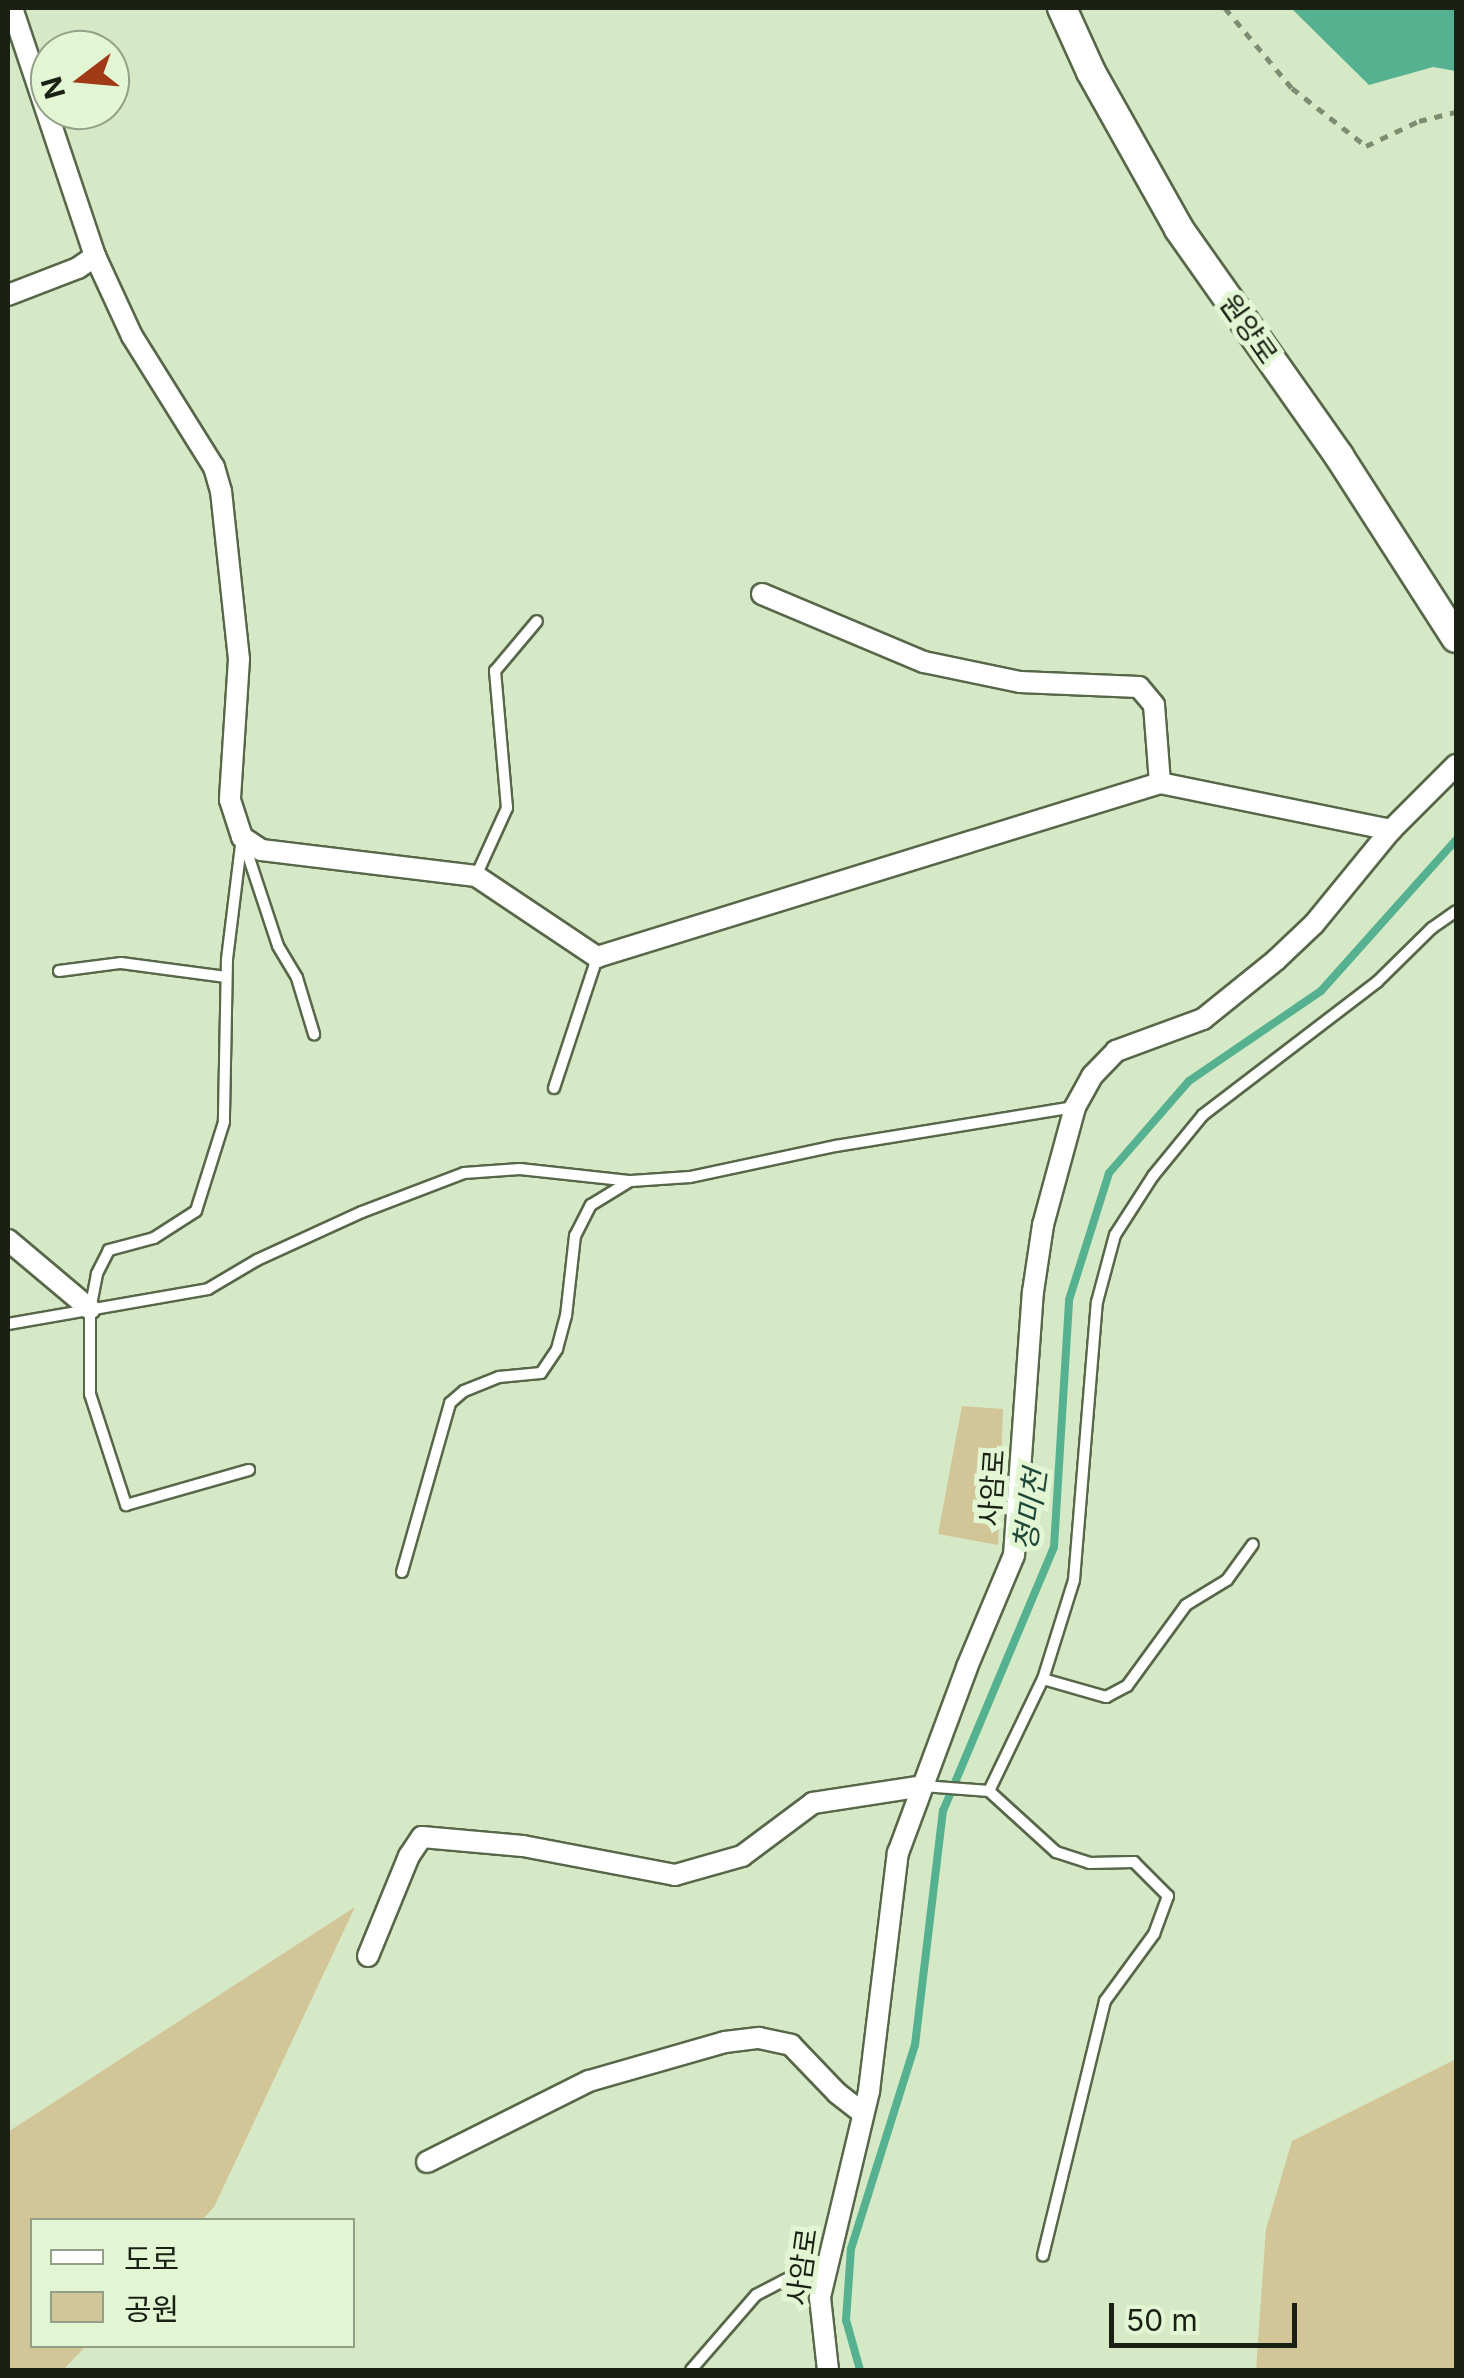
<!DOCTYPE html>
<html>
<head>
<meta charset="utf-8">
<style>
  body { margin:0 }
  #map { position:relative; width:1464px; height:2378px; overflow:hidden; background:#d6e9c6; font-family:Inter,"Noto Sans KR",sans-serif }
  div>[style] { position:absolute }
  .green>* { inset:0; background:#d2c597 }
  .water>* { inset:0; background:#55b18f }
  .stream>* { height:8px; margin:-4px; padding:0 4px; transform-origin:4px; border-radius:4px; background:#55b18f }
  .path>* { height:5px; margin-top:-2.5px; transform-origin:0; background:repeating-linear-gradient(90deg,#7f8c74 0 8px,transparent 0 16px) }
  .roads { filter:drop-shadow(2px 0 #576749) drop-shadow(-2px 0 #576749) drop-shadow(0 2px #576749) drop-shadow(0 -2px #576749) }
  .lane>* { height:10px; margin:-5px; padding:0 5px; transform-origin:5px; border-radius:5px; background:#fff }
  .street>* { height:20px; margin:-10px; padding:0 10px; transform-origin:10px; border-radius:10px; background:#fff }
  .secondary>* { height:28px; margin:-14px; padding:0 14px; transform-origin:14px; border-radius:14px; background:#fff }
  span { translate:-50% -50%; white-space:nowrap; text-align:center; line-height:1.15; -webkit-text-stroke:10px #e3f6d3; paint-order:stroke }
  .street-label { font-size:28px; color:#1a2014 }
  .water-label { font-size:30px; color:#1f4738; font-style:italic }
  .frame { position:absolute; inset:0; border:10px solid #1a2014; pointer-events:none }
  .legend { position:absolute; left:30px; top:2218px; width:325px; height:130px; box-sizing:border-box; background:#e3f6d3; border:2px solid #93a087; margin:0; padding:12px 18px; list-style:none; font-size:30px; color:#1a2014 }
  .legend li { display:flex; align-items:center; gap:20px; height:50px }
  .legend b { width:50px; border:2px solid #93a087 }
  .north { position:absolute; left:30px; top:30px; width:100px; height:100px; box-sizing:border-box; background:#e3f6d3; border:2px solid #93a087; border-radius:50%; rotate:254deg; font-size:28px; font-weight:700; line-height:40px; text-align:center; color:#1a2014 }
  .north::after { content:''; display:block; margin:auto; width:35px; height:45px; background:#9f3916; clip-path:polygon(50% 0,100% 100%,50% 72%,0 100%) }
  .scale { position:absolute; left:1109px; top:2303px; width:188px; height:45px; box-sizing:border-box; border:5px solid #1a2014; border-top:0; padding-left:12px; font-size:30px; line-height:35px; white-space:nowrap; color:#1a2014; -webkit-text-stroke:8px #e3f6d3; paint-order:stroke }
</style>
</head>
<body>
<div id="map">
  <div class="green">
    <div style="clip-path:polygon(962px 1406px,1003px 1409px,998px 1545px,938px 1534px)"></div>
    <div style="clip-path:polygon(355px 1907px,214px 2207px,202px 2220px,32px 2220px,32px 2346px,86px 2346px,63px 2370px,8px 2370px,8px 2132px)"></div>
    <div style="clip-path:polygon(1456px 2059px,1456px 2370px,1256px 2370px,1266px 2229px,1292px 2141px)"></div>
  </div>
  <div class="water">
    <div style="clip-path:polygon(1291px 8px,1456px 8px,1456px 71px,1433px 67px,1369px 85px)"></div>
  </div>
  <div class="stream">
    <div style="left:860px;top:2370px;width:52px;rotate:-105.6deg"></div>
    <div style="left:846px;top:2320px;width:71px;rotate:-86deg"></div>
    <div style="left:851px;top:2249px;width:214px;rotate:-72.6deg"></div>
    <div style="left:915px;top:2045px;width:236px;rotate:-83.2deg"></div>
    <div style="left:943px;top:1811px;width:286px;rotate:-67.2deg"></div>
    <div style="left:1054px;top:1547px;width:247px;rotate:-86.5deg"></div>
    <div style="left:1069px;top:1300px;width:133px;rotate:-72.5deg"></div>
    <div style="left:1109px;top:1173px;width:122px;rotate:-49deg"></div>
    <div style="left:1189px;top:1081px;width:160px;rotate:-34.3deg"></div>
    <div style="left:1321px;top:991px;width:203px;rotate:-48.2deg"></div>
  </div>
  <div class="path">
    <div style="left:1225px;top:8px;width:104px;rotate:50.1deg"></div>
    <div style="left:1292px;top:88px;width:94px;rotate:38.1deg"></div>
    <div style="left:1366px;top:146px;width:59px;rotate:-25.3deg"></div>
    <div style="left:1419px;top:121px;width:38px;rotate:-14deg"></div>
  </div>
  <div class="roads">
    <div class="lane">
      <div style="left:242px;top:837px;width:123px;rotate:97deg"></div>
      <div style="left:227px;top:959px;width:163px;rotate:91.1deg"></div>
      <div style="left:224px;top:1122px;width:93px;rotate:107.5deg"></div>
      <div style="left:196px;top:1211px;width:50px;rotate:147.3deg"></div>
      <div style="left:154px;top:1238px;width:47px;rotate:165.1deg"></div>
      <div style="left:109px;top:1250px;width:27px;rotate:117deg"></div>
      <div style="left:97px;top:1274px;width:36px;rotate:101deg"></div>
      <div style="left:90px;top:1309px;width:85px;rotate:90deg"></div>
      <div style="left:90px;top:1394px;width:117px;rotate:72deg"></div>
      <div style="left:126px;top:1505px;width:128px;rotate:-15.9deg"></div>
      <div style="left:244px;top:843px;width:108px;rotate:71.7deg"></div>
      <div style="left:278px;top:946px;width:37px;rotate:59deg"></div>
      <div style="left:297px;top:978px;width:59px;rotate:73.1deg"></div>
      <div style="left:476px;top:876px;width:75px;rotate:-65.5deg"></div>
      <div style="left:507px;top:808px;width:138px;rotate:-95deg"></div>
      <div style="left:495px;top:671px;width:65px;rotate:-50deg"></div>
      <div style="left:59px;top:971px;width:63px;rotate:-7.4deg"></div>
      <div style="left:121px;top:963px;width:106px;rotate:7.6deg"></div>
      <div style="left:554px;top:1088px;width:137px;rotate:-71.7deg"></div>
      <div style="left:8px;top:1324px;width:203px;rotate:-9.9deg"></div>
      <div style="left:208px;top:1289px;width:57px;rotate:-30.6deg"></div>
      <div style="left:257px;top:1260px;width:115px;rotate:-24.6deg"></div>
      <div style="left:362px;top:1212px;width:109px;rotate:-20.9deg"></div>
      <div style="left:464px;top:1173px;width:56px;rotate:-4.1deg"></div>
      <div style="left:520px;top:1169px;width:112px;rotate:6.2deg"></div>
      <div style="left:631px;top:1181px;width:59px;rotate:-3.9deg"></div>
      <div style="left:690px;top:1177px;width:149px;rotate:-12deg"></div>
      <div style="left:836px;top:1146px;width:241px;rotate:-9.3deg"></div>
      <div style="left:402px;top:1572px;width:176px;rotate:-74.1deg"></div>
      <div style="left:450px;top:1403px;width:18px;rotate:-41deg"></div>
      <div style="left:464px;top:1391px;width:38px;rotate:-22deg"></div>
      <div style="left:499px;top:1377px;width:42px;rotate:-5.4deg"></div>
      <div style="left:541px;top:1373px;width:29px;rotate:-56deg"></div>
      <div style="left:557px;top:1349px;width:34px;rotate:-75deg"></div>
      <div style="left:566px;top:1316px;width:81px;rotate:-83.6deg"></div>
      <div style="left:575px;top:1236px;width:35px;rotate:-63deg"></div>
      <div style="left:591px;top:1205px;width:46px;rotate:-31.6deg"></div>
      <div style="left:1043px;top:1679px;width:66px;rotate:15.9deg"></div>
      <div style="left:1106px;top:1697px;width:24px;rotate:-28deg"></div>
      <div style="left:1127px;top:1686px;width:100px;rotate:-53.9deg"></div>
      <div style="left:1186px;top:1605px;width:48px;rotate:-31.4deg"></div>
      <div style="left:1227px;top:1580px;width:44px;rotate:-54.2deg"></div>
      <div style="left:923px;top:1786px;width:66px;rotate:4.3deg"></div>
      <div style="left:989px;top:1791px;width:91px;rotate:42.3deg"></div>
      <div style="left:1056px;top:1852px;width:35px;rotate:18deg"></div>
      <div style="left:1089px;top:1863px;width:45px;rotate:-1.3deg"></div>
      <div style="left:1134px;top:1862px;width:48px;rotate:45deg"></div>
      <div style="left:1168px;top:1896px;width:40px;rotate:110.2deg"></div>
      <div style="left:1154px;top:1934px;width:83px;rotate:126.2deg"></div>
      <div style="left:1105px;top:2001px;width:262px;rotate:103.7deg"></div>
      <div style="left:989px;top:1791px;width:124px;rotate:-64.3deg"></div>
      <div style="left:1043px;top:1679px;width:104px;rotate:-72.6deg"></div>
      <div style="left:1074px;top:1580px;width:279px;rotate:-85.3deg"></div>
      <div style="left:1097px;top:1302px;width:69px;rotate:-75deg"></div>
      <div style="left:1115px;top:1235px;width:70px;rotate:-57.2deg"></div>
      <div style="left:1153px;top:1176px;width:79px;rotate:-50.7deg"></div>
      <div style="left:1203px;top:1115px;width:219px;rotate:-37.4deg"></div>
      <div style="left:1377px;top:982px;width:77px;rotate:-44.5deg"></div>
      <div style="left:1432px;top:928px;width:29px;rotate:-35deg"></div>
      <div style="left:691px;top:2370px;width:99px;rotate:-49.1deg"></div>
      <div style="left:756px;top:2295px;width:80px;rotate:-27.5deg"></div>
    </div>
    <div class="street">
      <div style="left:12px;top:8px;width:262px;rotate:71.5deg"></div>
      <div style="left:95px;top:256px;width:88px;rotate:65.2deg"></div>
      <div style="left:132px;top:336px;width:155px;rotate:58deg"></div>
      <div style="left:214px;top:467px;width:25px;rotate:74deg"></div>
      <div style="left:221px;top:491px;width:169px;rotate:83.9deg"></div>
      <div style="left:239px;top:659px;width:141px;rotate:93.7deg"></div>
      <div style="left:230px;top:800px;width:39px;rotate:72deg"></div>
      <div style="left:242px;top:837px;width:23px;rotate:34deg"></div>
      <div style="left:261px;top:850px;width:217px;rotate:6.9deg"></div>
      <div style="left:476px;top:876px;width:146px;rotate:33.8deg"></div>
      <div style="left:597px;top:957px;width:589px;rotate:-17.17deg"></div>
      <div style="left:1160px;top:783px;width:236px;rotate:11.5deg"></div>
      <div style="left:8px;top:295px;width:75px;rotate:-21.1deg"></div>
      <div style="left:78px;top:268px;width:21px;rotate:-35deg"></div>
      <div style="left:762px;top:594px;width:176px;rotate:22.8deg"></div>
      <div style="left:924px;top:662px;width:98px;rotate:11.8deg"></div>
      <div style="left:1020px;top:682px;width:119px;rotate:2.4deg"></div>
      <div style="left:1139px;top:687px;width:23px;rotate:50deg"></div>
      <div style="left:1154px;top:705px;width:78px;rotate:85.6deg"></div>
      <div style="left:8px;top:1240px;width:107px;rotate:40.1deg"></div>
      <div style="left:368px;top:1956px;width:108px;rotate:-67.7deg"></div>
      <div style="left:409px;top:1856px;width:23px;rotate:-56deg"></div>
      <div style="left:422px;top:1837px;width:101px;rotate:5.1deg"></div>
      <div style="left:523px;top:1846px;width:155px;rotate:10.8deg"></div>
      <div style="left:675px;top:1875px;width:70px;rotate:-15.8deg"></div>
      <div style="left:742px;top:1856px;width:89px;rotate:-36.7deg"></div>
      <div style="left:813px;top:1803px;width:111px;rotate:-8.8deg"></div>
      <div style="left:427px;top:2162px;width:181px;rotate:-26.6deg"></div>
      <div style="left:589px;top:2081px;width:141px;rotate:-16deg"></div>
      <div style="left:725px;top:2042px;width:34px;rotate:-7deg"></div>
      <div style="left:759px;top:2038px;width:33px;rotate:12deg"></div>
      <div style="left:791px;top:2045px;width:66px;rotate:46.2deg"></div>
      <div style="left:837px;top:2093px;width:33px;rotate:38deg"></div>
      <div style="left:828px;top:2370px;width:73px;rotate:-96.3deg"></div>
      <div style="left:820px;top:2297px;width:212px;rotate:-76.6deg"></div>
      <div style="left:869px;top:2091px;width:240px;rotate:-83.1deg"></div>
      <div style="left:898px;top:1853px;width:198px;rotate:-69.6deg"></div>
      <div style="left:967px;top:1667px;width:121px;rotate:-67.2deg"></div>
      <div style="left:1014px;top:1555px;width:264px;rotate:-85.9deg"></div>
      <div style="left:1033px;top:1292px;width:68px;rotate:-81.5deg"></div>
      <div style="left:1043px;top:1225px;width:122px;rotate:-74.8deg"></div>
      <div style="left:1075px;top:1107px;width:35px;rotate:-61deg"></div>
      <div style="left:1092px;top:1076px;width:35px;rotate:-46deg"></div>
      <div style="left:1116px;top:1051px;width:93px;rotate:-20.2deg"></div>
      <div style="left:1203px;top:1019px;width:94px;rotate:-38.9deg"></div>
      <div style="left:1276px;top:960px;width:52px;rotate:-43.5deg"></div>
      <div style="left:1314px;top:924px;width:122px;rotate:-50.7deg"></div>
      <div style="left:1391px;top:830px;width:92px;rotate:-45deg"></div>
    </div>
    <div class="secondary">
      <div style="left:1062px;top:8px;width:70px;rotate:65.6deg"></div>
      <div style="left:1091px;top:72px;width:180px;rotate:60.7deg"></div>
      <div style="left:1179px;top:229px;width:278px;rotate:54.8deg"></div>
      <div style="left:1339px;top:456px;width:216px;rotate:57.3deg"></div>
    </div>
  </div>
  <div class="street-label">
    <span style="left:1249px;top:329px;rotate:55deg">원양로</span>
    <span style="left:992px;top:1488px;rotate:-86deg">사암로</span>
    <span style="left:802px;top:2267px;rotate:-82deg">사암로</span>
  </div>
  <div class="water-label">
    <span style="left:1030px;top:1510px;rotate:-82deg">청미천</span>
  </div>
  <div class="frame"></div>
  <ul class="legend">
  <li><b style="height:12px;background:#fff"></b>도로</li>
  <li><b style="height:28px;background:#d2c597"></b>공원</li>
  </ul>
  <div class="north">N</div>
  <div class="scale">50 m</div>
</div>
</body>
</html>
